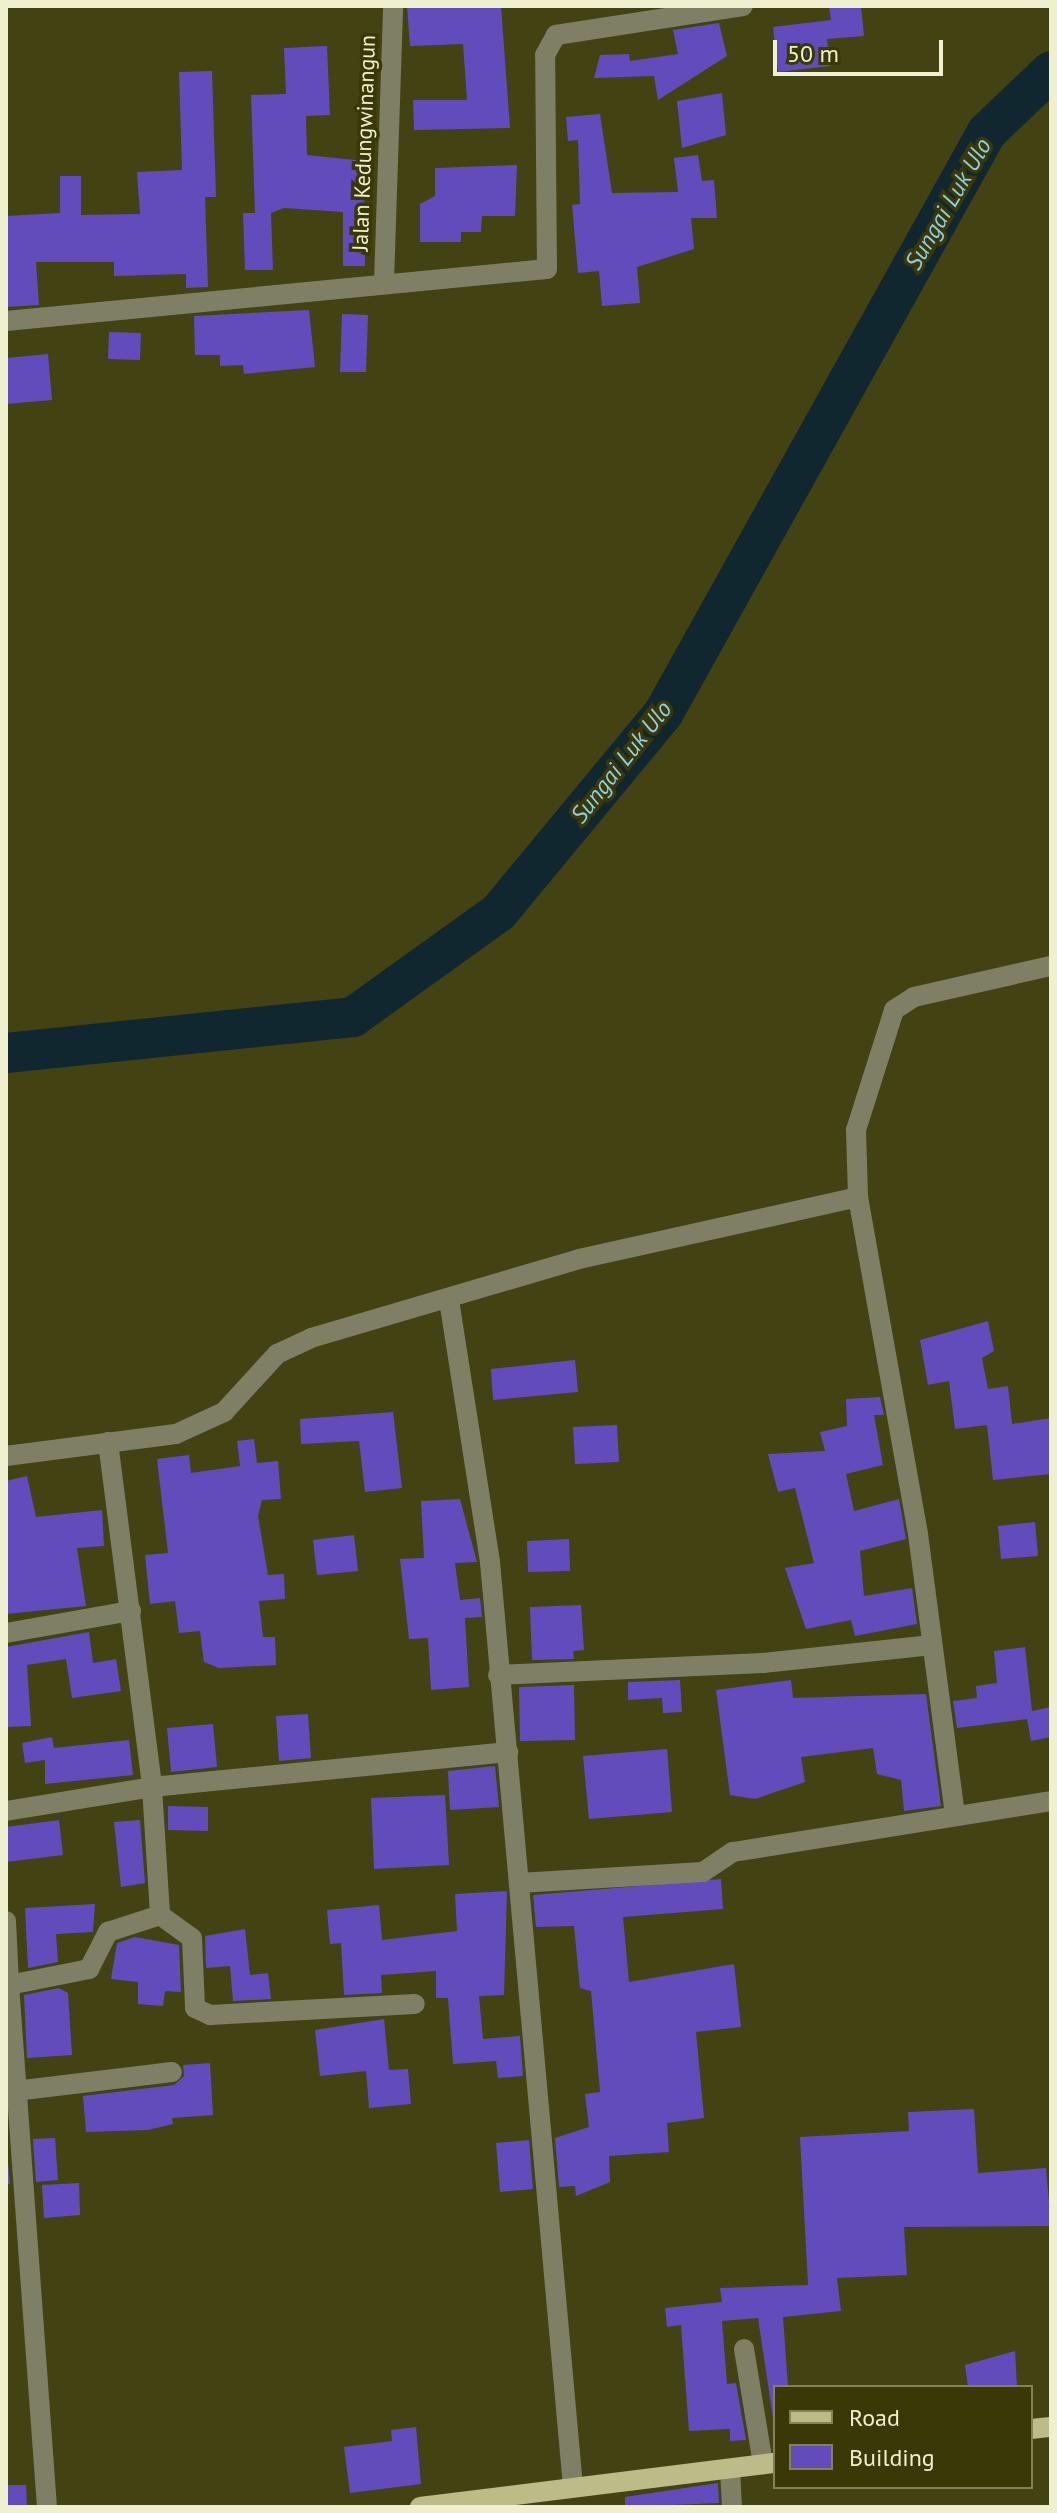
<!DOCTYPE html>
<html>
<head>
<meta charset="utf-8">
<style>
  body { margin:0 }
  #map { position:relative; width:1057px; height:2513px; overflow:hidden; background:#434213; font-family:"PT Sans",sans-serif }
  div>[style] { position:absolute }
  .river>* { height:40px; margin:-20px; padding:0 20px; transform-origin:20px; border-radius:20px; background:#102730 }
  .building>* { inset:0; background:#624cbb }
  .minor>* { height:20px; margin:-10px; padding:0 10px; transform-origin:10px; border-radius:10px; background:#7f7f65 }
  .major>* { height:20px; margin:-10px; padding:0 10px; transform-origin:10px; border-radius:10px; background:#bcbc88 }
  span { translate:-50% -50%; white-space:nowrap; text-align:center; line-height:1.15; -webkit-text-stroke:7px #393806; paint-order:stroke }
  .street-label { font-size:22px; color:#eff0d0 }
  .water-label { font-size:24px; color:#8cceec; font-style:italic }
  .frame { position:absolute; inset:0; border:8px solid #eff0d0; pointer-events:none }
  .legend { position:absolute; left:773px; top:2385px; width:260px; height:104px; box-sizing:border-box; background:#393806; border:2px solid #828257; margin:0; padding:10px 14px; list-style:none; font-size:24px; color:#eff0d0 }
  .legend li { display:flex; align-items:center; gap:16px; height:40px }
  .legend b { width:40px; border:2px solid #828257 }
  .scale { position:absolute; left:773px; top:40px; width:170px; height:36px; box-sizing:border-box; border:4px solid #eff0d0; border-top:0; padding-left:10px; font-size:24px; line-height:28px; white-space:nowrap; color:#eff0d0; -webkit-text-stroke:6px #393806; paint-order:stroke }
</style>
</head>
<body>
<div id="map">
  <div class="river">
    <div style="left:6px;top:1053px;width:349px;rotate:-5.9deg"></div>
    <div style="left:353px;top:1017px;width:180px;rotate:-35.7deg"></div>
    <div style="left:499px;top:912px;width:257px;rotate:-50.4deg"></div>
    <div style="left:663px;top:714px;width:666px;rotate:-60.9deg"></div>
    <div style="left:987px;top:132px;width:88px;rotate:-43.6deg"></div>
  </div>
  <div class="building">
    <div style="clip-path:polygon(407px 6px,501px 6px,510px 128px,414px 130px,413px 100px,467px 100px,463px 44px,410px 46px)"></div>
    <div style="clip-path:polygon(829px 6px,861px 6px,864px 36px,827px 39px,830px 66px,778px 72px,773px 27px,831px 20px)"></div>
    <div style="clip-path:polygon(719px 23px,727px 56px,658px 100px,654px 76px,594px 78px,600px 55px,629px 54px,630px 61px,678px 54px,673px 30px)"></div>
    <div style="clip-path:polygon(327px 46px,330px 115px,306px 116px,307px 155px,364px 161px,365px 266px,343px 266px,343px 212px,284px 208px,271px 213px,273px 270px,245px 270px,243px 213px,255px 213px,251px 95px,286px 94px,284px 48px)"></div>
    <div style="clip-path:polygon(212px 71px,216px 197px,205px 197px,208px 287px,186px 288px,186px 274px,114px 276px,114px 262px,36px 262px,39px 305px,6px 307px,6px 216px,60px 213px,60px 176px,81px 176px,81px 215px,140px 214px,137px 172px,182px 170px,179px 72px)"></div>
    <div style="clip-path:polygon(722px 93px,726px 135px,682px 148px,677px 101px)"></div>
    <div style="clip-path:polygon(600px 114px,612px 193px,678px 192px,674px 158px,698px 155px,702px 181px,714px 180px,717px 218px,691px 218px,694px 249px,637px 267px,640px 303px,602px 306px,599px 271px,578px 273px,572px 205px,580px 204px,578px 140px,568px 141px,566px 117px)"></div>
    <div style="clip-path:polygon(517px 165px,515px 216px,482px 216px,481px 232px,461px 232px,461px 242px,420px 242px,420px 204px,435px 196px,435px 168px)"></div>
    <div style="clip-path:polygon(309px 310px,315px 367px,244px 374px,243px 365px,220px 366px,220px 355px,195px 355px,194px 316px)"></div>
    <div style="clip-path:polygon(342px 314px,368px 315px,366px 372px,340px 372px)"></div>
    <div style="clip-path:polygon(109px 332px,141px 333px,140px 360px,108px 359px)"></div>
    <div style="clip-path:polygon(48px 354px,52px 400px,6px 404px,6px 358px)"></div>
    <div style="clip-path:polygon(988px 1321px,994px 1351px,982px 1358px,988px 1389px,1008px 1386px,1012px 1424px,1051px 1418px,1051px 1474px,993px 1480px,987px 1425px,955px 1429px,949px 1381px,928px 1385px,920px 1340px)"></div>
    <div style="clip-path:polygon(575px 1360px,578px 1392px,493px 1400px,491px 1369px)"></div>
    <div style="clip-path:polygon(880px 1397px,884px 1415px,874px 1415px,883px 1465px,846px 1474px,854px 1511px,899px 1499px,906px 1539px,860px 1551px,864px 1596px,912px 1588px,917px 1624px,855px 1636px,851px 1620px,806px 1629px,785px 1568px,814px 1563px,795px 1488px,778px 1492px,768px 1454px,825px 1451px,820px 1432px,847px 1426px,846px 1399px)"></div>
    <div style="clip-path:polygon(393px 1412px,402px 1488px,365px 1492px,359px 1441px,301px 1444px,300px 1419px)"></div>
    <div style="clip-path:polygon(617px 1425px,619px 1462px,575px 1464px,573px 1427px)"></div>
    <div style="clip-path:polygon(254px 1439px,257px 1463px,278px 1461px,281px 1499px,262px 1500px,258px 1516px,268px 1575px,284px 1574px,285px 1599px,259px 1601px,263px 1637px,275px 1637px,276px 1665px,219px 1668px,204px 1662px,200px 1631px,179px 1633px,175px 1601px,150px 1604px,145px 1555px,168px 1553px,157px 1459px,189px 1455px,191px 1473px,240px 1466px,237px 1441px)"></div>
    <div style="clip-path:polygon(27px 1476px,36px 1517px,102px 1510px,104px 1546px,77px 1548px,86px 1606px,6px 1614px,6px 1481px)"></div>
    <div style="clip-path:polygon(460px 1499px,477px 1562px,455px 1563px,460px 1600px,480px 1598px,482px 1617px,465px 1618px,469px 1687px,431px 1690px,428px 1638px,409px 1639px,400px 1559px,424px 1558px,421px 1501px)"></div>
    <div style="clip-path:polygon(1035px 1522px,1038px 1556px,1001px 1559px,998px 1526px)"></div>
    <div style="clip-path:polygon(354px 1535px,358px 1571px,317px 1575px,313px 1540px)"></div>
    <div style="clip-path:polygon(569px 1539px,570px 1571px,528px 1572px,527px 1541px)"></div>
    <div style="clip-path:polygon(581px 1605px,584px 1650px,573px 1651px,574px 1659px,532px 1660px,530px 1607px)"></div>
    <div style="clip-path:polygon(89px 1632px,93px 1663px,116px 1659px,121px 1691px,72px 1698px,66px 1659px,27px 1665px,31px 1726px,6px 1727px,6px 1647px)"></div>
    <div style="clip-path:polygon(1025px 1647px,1032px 1711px,1051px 1707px,1051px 1737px,1031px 1741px,1027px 1719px,957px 1728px,953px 1701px,977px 1698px,976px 1686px,997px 1683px,994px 1651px)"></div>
    <div style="clip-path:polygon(680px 1680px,682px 1712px,663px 1713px,662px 1698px,628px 1700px,628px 1682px)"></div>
    <div style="clip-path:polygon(791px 1680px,793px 1698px,926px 1694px,941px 1806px,904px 1811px,901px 1780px,877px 1774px,873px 1748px,801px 1757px,805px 1782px,755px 1799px,730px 1795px,716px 1690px)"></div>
    <div style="clip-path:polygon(574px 1685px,575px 1740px,520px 1741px,519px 1687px)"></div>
    <div style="clip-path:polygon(308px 1714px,311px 1758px,279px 1761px,276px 1716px)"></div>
    <div style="clip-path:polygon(213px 1724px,217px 1767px,171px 1772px,167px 1728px)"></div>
    <div style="clip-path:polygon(52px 1737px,54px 1748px,129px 1740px,133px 1775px,45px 1784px,45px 1760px,25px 1763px,22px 1743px)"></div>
    <div style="clip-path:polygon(667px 1749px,672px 1812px,589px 1819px,583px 1756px)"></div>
    <div style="clip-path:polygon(495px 1766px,499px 1807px,450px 1810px,448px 1771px)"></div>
    <div style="clip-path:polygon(445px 1795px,449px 1865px,374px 1869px,371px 1798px)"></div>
    <div style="clip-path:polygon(168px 1806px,208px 1807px,208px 1831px,168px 1830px)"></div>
    <div style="clip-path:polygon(59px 1820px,63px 1855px,6px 1862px,6px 1827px)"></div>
    <div style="clip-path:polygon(140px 1820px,145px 1883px,121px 1887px,114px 1822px)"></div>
    <div style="clip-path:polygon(721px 1879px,723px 1909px,623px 1917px,629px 1982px,734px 1964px,741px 2027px,696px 2032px,704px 2118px,667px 2123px,669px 2152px,609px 2156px,610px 2182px,576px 2196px,575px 2186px,559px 2187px,555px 2138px,589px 2127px,585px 2094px,600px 2092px,591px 1991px,580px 1988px,574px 1926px,536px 1927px,533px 1895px)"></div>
    <div style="clip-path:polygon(507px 1891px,504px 1995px,479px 1996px,483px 2039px,520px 2036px,523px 2076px,498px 2078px,496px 2061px,453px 2064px,448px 1998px,436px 1998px,436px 1971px,381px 1975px,382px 1993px,344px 1995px,341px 1943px,330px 1944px,327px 1910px,379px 1905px,382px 1940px,457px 1931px,455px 1894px)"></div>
    <div style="clip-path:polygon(95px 1904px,93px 1932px,56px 1934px,58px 1962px,28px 1968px,25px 1908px)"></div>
    <div style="clip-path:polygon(245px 1929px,250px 1975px,268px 1973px,271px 1999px,233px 2001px,230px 1966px,206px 1968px,205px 1936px)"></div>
    <div style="clip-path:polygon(135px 1937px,179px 1945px,181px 1992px,165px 1991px,163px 2006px,138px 2004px,138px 1982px,111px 1979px,117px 1943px)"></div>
    <div style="clip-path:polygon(59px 1988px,68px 1993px,72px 2055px,27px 2058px,24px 1995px)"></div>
    <div style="clip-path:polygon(384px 2019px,389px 2070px,408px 2069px,411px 2104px,369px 2108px,366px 2071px,320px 2076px,315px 2030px)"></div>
    <div style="clip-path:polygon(210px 2063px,213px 2115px,172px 2118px,173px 2124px,148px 2130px,86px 2132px,83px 2096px,174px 2085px,184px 2076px,183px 2065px)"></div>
    <div style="clip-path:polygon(974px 2109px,978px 2173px,1046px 2168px,1051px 2226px,904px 2227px,907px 2275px,837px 2278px,841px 2311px,783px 2317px,788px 2387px,775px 2387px,775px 2431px,758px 2318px,722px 2321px,727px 2384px,736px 2383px,746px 2440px,730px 2441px,730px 2429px,689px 2431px,681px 2325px,667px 2327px,665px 2308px,722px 2302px,720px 2288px,808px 2285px,800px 2137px,909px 2131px,908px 2112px)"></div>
    <div style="clip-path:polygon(55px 2138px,58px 2180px,36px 2182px,33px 2139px)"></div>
    <div style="clip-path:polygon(529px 2140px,533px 2189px,500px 2192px,496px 2143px)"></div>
    <div style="clip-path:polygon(6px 2141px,10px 2184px,6px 2184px)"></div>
    <div style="clip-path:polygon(79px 2183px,80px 2215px,44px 2218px,42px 2185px)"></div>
    <div style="clip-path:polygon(1015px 2351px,1017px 2387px,968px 2387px,965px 2365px)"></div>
    <div style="clip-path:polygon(416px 2427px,421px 2484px,350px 2493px,344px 2447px,392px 2441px,391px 2430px)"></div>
    <div style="clip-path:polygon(718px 2483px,719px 2503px,625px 2507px,625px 2497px)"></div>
    <div style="clip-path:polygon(6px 2485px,26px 2485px,27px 2507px,6px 2507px)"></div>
  </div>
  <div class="minor">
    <div style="left:384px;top:282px;width:276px;rotate:-88.1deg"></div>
    <div style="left:6px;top:321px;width:543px;rotate:-5.49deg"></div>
    <div style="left:547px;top:269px;width:214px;rotate:-90.5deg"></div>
    <div style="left:545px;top:55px;width:23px;rotate:-61deg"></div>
    <div style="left:556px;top:35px;width:189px;rotate:-8.8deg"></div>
    <div style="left:858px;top:1197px;width:342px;rotate:79.9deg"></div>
    <div style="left:918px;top:1534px;width:284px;rotate:82.5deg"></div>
    <div style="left:449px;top:1300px;width:265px;rotate:81.1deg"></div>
    <div style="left:490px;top:1562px;width:928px;rotate:84.87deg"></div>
    <div style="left:108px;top:1442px;width:348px;rotate:82.7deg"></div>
    <div style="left:152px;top:1787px;width:128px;rotate:86.4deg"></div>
    <div style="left:160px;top:1915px;width:39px;rotate:36deg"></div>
    <div style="left:192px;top:1938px;width:70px;rotate:87.5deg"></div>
    <div style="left:195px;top:2008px;width:17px;rotate:25deg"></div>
    <div style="left:210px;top:2015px;width:205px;rotate:-3.1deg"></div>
    <div style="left:6px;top:1456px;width:171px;rotate:-7.4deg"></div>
    <div style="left:176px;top:1434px;width:53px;rotate:-24.6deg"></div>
    <div style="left:224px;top:1412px;width:79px;rotate:-47.6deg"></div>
    <div style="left:277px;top:1354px;width:38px;rotate:-25deg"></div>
    <div style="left:311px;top:1338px;width:279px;rotate:-16.4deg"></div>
    <div style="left:579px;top:1259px;width:286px;rotate:-12.5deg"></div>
    <div style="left:858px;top:1197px;width:67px;rotate:-91.7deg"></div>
    <div style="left:856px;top:1130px;width:126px;rotate:-72.4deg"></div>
    <div style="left:894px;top:1010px;width:24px;rotate:-33deg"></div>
    <div style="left:914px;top:997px;width:140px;rotate:-12.8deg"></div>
    <div style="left:6px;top:1633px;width:127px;rotate:-10deg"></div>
    <div style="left:498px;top:1675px;width:265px;rotate:-2.6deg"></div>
    <div style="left:763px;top:1663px;width:170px;rotate:-6.1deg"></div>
    <div style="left:6px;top:1811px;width:148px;rotate:-9.3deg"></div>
    <div style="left:152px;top:1787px;width:358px;rotate:-5.6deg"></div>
    <div style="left:519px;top:1883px;width:184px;rotate:-3.4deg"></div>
    <div style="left:703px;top:1872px;width:36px;rotate:-34deg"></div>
    <div style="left:733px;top:1852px;width:322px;rotate:-9.1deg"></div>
    <div style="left:6px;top:1921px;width:64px;rotate:87.3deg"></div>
    <div style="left:9px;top:1985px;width:82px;rotate:-11.3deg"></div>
    <div style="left:89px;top:1969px;width:42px;rotate:-62.8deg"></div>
    <div style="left:108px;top:1932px;width:55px;rotate:-18.1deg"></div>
    <div style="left:9px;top:1985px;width:523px;rotate:85.84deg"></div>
    <div style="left:15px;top:2091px;width:158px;rotate:-6.9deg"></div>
    <div style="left:744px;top:2349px;width:117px;rotate:80.6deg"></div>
    <div style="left:730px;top:2469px;width:38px;rotate:87deg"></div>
  </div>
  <div class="major">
    <div style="left:1031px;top:2429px;width:20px;rotate:-6deg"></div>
    <div style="left:420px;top:2507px;width:358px;rotate:-7.1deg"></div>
  </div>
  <div class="street-label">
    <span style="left:364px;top:143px;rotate:-88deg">Jalan Kedungwinangun</span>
  </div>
  <div class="water-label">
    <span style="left:948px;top:204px;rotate:-60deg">Sungai Luk Ulo</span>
    <span style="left:621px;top:762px;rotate:-52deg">Sungai Luk Ulo</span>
  </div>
  <div class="frame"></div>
  <ul class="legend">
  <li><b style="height:10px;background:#bcbc88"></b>Road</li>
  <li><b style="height:22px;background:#624cbb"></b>Building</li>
  </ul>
  <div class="scale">50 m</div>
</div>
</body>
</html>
